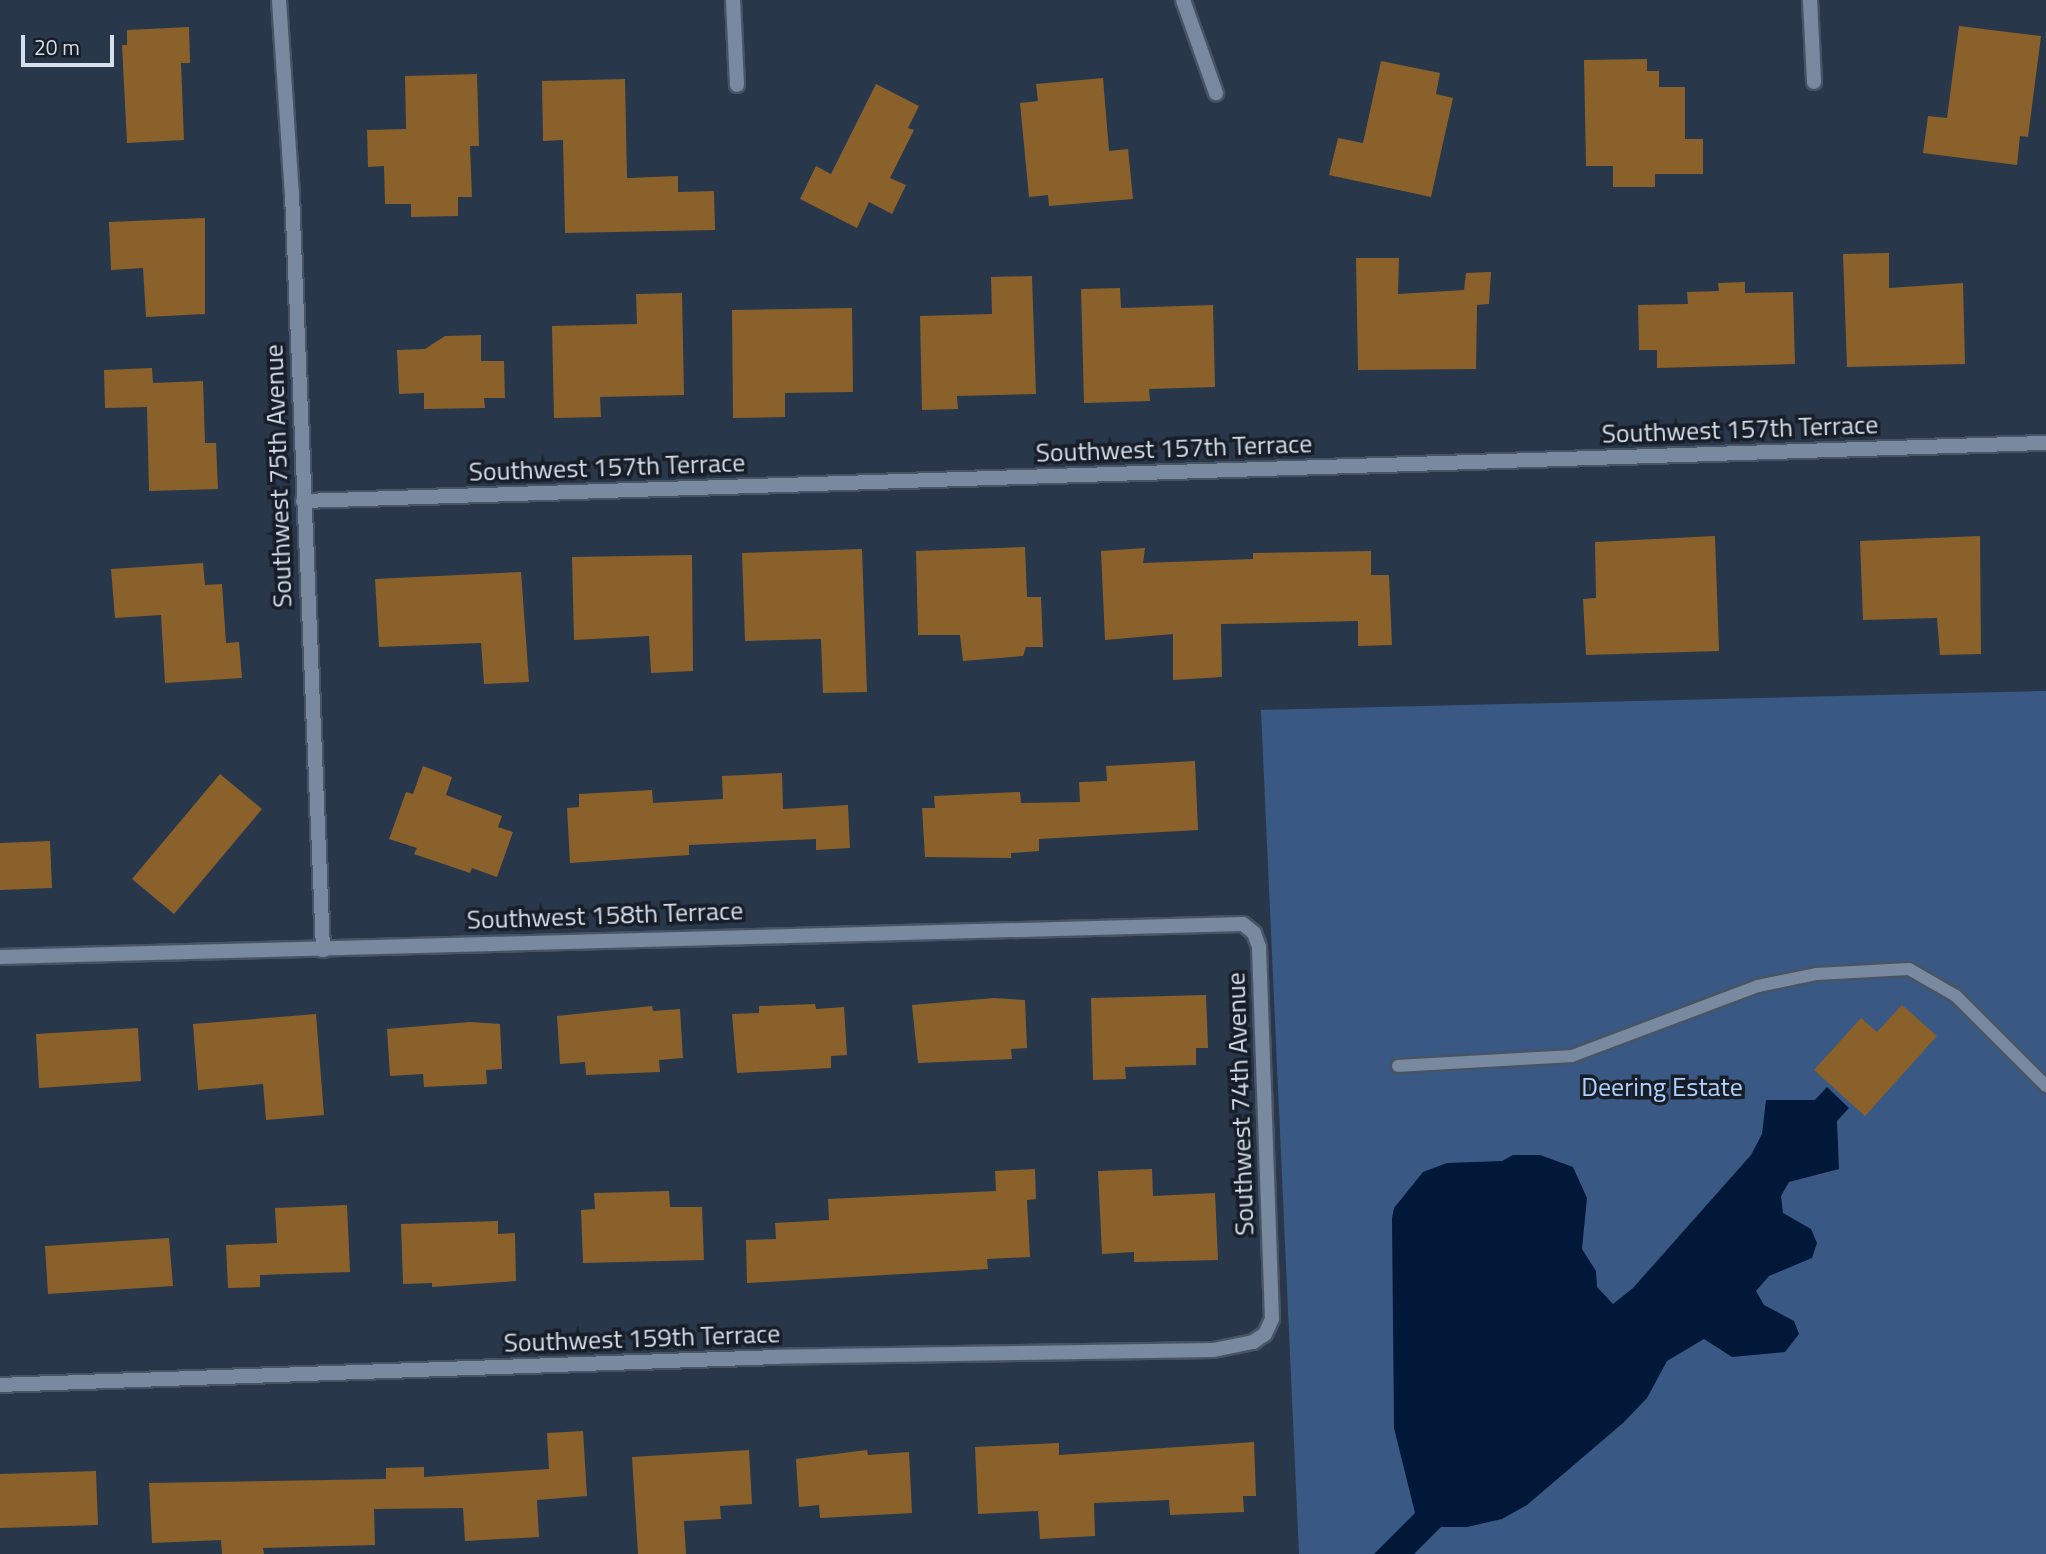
<!DOCTYPE html>
<html>
<head>
<meta charset="utf-8">
<style>
  body { margin:0 }
  #map { position:relative; width:2046px; height:1554px; overflow:hidden; background:#29374b; font-family:"Titillium Web",sans-serif }
  div>[style] { position:absolute }
  .green>* { inset:0; background:#395984 }
  .water>* { inset:0; background:#011839 }
  .building>* { inset:0; background:#8a612a }
  .roads { filter:drop-shadow(2px 0 #485464) drop-shadow(-2px 0 #485464) drop-shadow(0 2px #485464) drop-shadow(0 -2px #485464) }
  .service>* { height:12px; margin:-6px; padding:0 6px; transform-origin:6px; border-radius:6px; background:#7889a0 }
  .minor>* { height:14px; margin:-7px; padding:0 7px; transform-origin:7px; border-radius:7px; background:#7889a0 }
  span { translate:-50% -50%; white-space:nowrap; text-align:center; line-height:1.15; -webkit-text-stroke:7px #181e27; paint-order:stroke }
  .street-label { font-size:26px; color:#d5deeb }
  .park-label { font-size:26px; color:#b0d1fd }
  .scale { position:absolute; left:21px; top:35px; width:93px; height:32px; box-sizing:border-box; border:4px solid #d5deeb; border-top:0; padding-left:9px; font-size:21px; line-height:24px; white-space:nowrap; color:#d5deeb; -webkit-text-stroke:5px #181e27; paint-order:stroke }
</style>
</head>
<body>
<div id="map">
  <div class="green">
    <div style="clip-path:polygon(2046px 691px,2046px 1554px,1299px 1554px,1261px 710px)"></div>
  </div>
  <div class="water">
    <div style="clip-path:polygon(1827px 1087px,1849px 1108px,1837px 1121px,1839px 1169px,1789px 1182px,1781px 1196px,1783px 1213px,1811px 1229px,1817px 1243px,1812px 1258px,1769px 1276px,1756px 1291px,1764px 1305px,1794px 1321px,1799px 1334px,1785px 1352px,1732px 1357px,1704px 1339px,1667px 1361px,1647px 1398px,1623px 1423px,1527px 1505px,1502px 1519px,1467px 1527px,1441px 1527px,1414px 1554px,1374px 1554px,1415px 1513px,1394px 1428px,1392px 1218px,1394px 1208px,1423px 1172px,1447px 1163px,1502px 1161px,1513px 1155px,1540px 1155px,1573px 1167px,1587px 1198px,1582px 1249px,1596px 1271px,1597px 1287px,1613px 1304px,1633px 1288px,1751px 1155px,1762px 1134px,1766px 1100px,1815px 1100px)"></div>
  </div>
  <div class="building">
    <div style="clip-path:polygon(1959px 26px,2041px 36px,2028px 137px,2020px 136px,2017px 165px,1923px 153px,1928px 116px,1947px 118px)"></div>
    <div style="clip-path:polygon(189px 27px,190px 63px,181px 63px,184px 140px,127px 143px,122px 45px,127px 45px,127px 30px)"></div>
    <div style="clip-path:polygon(1647px 59px,1647px 71px,1659px 71px,1659px 87px,1685px 87px,1685px 139px,1703px 139px,1703px 174px,1655px 174px,1655px 187px,1613px 187px,1613px 166px,1586px 166px,1584px 60px)"></div>
    <div style="clip-path:polygon(1381px 61px,1440px 73px,1436px 94px,1453px 98px,1431px 197px,1329px 175px,1338px 138px,1363px 143px)"></div>
    <div style="clip-path:polygon(477px 74px,479px 146px,470px 146px,472px 197px,458px 197px,458px 216px,411px 217px,411px 204px,385px 204px,384px 166px,368px 167px,367px 130px,406px 129px,405px 76px)"></div>
    <div style="clip-path:polygon(1103px 78px,1109px 151px,1128px 149px,1133px 199px,1049px 206px,1048px 195px,1029px 197px,1020px 103px,1038px 101px,1036px 84px)"></div>
    <div style="clip-path:polygon(625px 79px,627px 178px,678px 176px,678px 192px,714px 191px,715px 230px,565px 233px,563px 140px,543px 141px,542px 81px)"></div>
    <div style="clip-path:polygon(876px 84px,919px 106px,908px 128px,914px 130px,890px 178px,906px 185px,892px 214px,869px 202px,857px 228px,800px 199px,816px 166px,831px 174px)"></div>
    <div style="clip-path:polygon(205px 218px,205px 314px,146px 317px,143px 268px,111px 270px,109px 222px)"></div>
    <div style="clip-path:polygon(1889px 253px,1889px 288px,1963px 283px,1965px 364px,1847px 367px,1843px 254px)"></div>
    <div style="clip-path:polygon(1356px 258px,1399px 258px,1398px 294px,1464px 290px,1466px 273px,1491px 272px,1489px 304px,1477px 305px,1476px 369px,1358px 370px)"></div>
    <div style="clip-path:polygon(1032px 276px,1036px 394px,957px 396px,958px 409px,922px 410px,920px 316px,992px 314px,991px 277px)"></div>
    <div style="clip-path:polygon(1745px 282px,1745px 293px,1793px 292px,1795px 364px,1657px 368px,1657px 350px,1639px 350px,1638px 305px,1688px 304px,1687px 292px,1719px 291px,1718px 283px)"></div>
    <div style="clip-path:polygon(1120px 288px,1121px 308px,1213px 305px,1215px 387px,1149px 389px,1150px 401px,1084px 403px,1081px 289px)"></div>
    <div style="clip-path:polygon(682px 293px,684px 395px,600px 397px,601px 417px,554px 418px,552px 326px,637px 324px,636px 294px)"></div>
    <div style="clip-path:polygon(852px 308px,853px 392px,785px 393px,785px 417px,733px 418px,732px 310px)"></div>
    <div style="clip-path:polygon(481px 335px,481px 361px,504px 361px,505px 398px,484px 398px,485px 408px,424px 409px,424px 393px,399px 394px,397px 350px,425px 349px,445px 336px)"></div>
    <div style="clip-path:polygon(152px 368px,153px 383px,203px 381px,205px 443px,216px 443px,218px 489px,149px 491px,147px 407px,105px 408px,104px 370px)"></div>
    <div style="clip-path:polygon(1715px 536px,1719px 651px,1586px 655px,1583px 599px,1596px 598px,1595px 542px)"></div>
    <div style="clip-path:polygon(1980px 536px,1981px 654px,1940px 655px,1937px 618px,1863px 620px,1860px 541px)"></div>
    <div style="clip-path:polygon(1025px 547px,1027px 597px,1041px 597px,1043px 647px,1026px 647px,1023px 656px,963px 661px,960px 635px,918px 635px,916px 551px)"></div>
    <div style="clip-path:polygon(1145px 548px,1143px 563px,1253px 559px,1253px 553px,1371px 551px,1371px 575px,1389px 575px,1392px 645px,1358px 646px,1358px 621px,1221px 624px,1222px 677px,1173px 680px,1173px 634px,1105px 640px,1101px 551px)"></div>
    <div style="clip-path:polygon(862px 549px,867px 692px,823px 693px,821px 639px,745px 641px,742px 553px)"></div>
    <div style="clip-path:polygon(692px 555px,693px 671px,651px 673px,649px 636px,574px 640px,572px 557px)"></div>
    <div style="clip-path:polygon(203px 563px,205px 585px,222px 584px,226px 643px,239px 642px,242px 678px,165px 683px,161px 615px,115px 618px,111px 569px)"></div>
    <div style="clip-path:polygon(521px 572px,529px 682px,484px 684px,481px 643px,379px 647px,375px 579px)"></div>
    <div style="clip-path:polygon(1195px 761px,1198px 830px,1039px 839px,1039px 851px,1011px 853px,1011px 858px,925px 857px,922px 808px,935px 808px,934px 796px,1020px 792px,1021px 803px,1080px 802px,1079px 782px,1107px 781px,1106px 766px)"></div>
    <div style="clip-path:polygon(423px 766px,452px 777px,446px 795px,502px 816px,498px 827px,513px 832px,497px 877px,472px 868px,470px 873px,414px 854px,417px 848px,389px 839px,406px 792px,413px 794px)"></div>
    <div style="clip-path:polygon(782px 773px,783px 809px,848px 805px,850px 848px,816px 850px,816px 839px,689px 845px,689px 855px,570px 863px,567px 808px,579px 807px,579px 794px,652px 790px,653px 803px,723px 799px,722px 776px)"></div>
    <div style="clip-path:polygon(220px 774px,262px 809px,174px 914px,132px 879px)"></div>
    <div style="clip-path:polygon(50px 841px,52px 888px,0 890px,0 843px)"></div>
    <div style="clip-path:polygon(1206px 995px,1208px 1048px,1196px 1048px,1196px 1065px,1125px 1067px,1126px 1079px,1093px 1080px,1091px 998px)"></div>
    <div style="clip-path:polygon(994px 998px,1025px 1000px,1027px 1048px,1011px 1049px,1012px 1059px,918px 1063px,912px 1005px)"></div>
    <div style="clip-path:polygon(815px 1004px,816px 1009px,844px 1007px,847px 1055px,831px 1056px,831px 1068px,737px 1073px,732px 1014px,759px 1013px,759px 1006px)"></div>
    <div style="clip-path:polygon(1902px 1005px,1937px 1036px,1865px 1116px,1814px 1070px,1861px 1018px,1877px 1032px)"></div>
    <div style="clip-path:polygon(652px 1006px,653px 1011px,680px 1009px,683px 1058px,659px 1060px,660px 1072px,586px 1075px,585px 1062px,560px 1064px,557px 1016px)"></div>
    <div style="clip-path:polygon(316px 1014px,324px 1115px,266px 1120px,263px 1084px,198px 1090px,193px 1024px)"></div>
    <div style="clip-path:polygon(470px 1022px,500px 1024px,502px 1069px,486px 1070px,487px 1084px,424px 1087px,423px 1074px,390px 1076px,387px 1029px)"></div>
    <div style="clip-path:polygon(138px 1028px,141px 1081px,39px 1088px,36px 1034px)"></div>
    <div style="clip-path:polygon(1035px 1169px,1036px 1199px,1027px 1200px,1030px 1257px,987px 1259px,988px 1269px,747px 1283px,746px 1240px,776px 1239px,775px 1223px,829px 1220px,828px 1199px,996px 1191px,995px 1171px)"></div>
    <div style="clip-path:polygon(1152px 1169px,1153px 1196px,1215px 1193px,1218px 1260px,1134px 1262px,1134px 1252px,1102px 1254px,1098px 1171px)"></div>
    <div style="clip-path:polygon(669px 1191px,670px 1207px,702px 1207px,704px 1260px,583px 1263px,581px 1210px,595px 1209px,594px 1193px)"></div>
    <div style="clip-path:polygon(347px 1205px,350px 1272px,260px 1275px,260px 1287px,228px 1288px,226px 1245px,277px 1243px,275px 1208px)"></div>
    <div style="clip-path:polygon(498px 1221px,498px 1234px,515px 1233px,516px 1281px,432px 1287px,432px 1283px,403px 1284px,401px 1224px)"></div>
    <div style="clip-path:polygon(169px 1238px,173px 1286px,48px 1294px,45px 1246px)"></div>
    <div style="clip-path:polygon(583px 1431px,587px 1496px,537px 1500px,539px 1537px,465px 1541px,463px 1508px,374px 1509px,375px 1545px,263px 1548px,264px 1554px,222px 1554px,221px 1540px,152px 1543px,149px 1483px,386px 1479px,386px 1468px,424px 1467px,424px 1477px,549px 1469px,547px 1433px)"></div>
    <div style="clip-path:polygon(1254px 1442px,1256px 1496px,1243px 1496px,1244px 1512px,1170px 1515px,1169px 1500px,1094px 1503px,1095px 1536px,1040px 1539px,1038px 1511px,978px 1514px,975px 1447px,1059px 1443px,1059px 1455px)"></div>
    <div style="clip-path:polygon(749px 1450px,752px 1504px,720px 1506px,721px 1519px,684px 1521px,686px 1554px,638px 1554px,632px 1457px)"></div>
    <div style="clip-path:polygon(867px 1450px,868px 1455px,909px 1452px,912px 1513px,820px 1518px,819px 1505px,799px 1507px,796px 1459px)"></div>
    <div style="clip-path:polygon(96px 1471px,98px 1525px,0 1528px,0 1474px)"></div>
  </div>
  <div class="roads">
    <div class="service">
      <div style="left:1398px;top:1066px;width:174px;rotate:-3.3deg"></div>
      <div style="left:1572px;top:1056px;width:199px;rotate:-20.6deg"></div>
      <div style="left:1758px;top:986px;width:59px;rotate:-11.7deg"></div>
      <div style="left:1816px;top:974px;width:93px;rotate:-3.1deg"></div>
      <div style="left:1909px;top:969px;width:54px;rotate:29.9deg"></div>
      <div style="left:1956px;top:996px;width:127px;rotate:45deg"></div>
    </div>
    <div class="minor">
      <div style="left:279px;top:0;width:194px;rotate:86.2deg"></div>
      <div style="left:292px;top:194px;width:757px;rotate:87.65deg"></div>
      <div style="left:733px;top:0;width:85px;rotate:87.3deg"></div>
      <div style="left:1183px;top:0;width:99px;rotate:70.5deg"></div>
      <div style="left:1810px;top:0;width:82px;rotate:87.2deg"></div>
      <div style="left:303px;top:501px;width:1744px;rotate:-1.91deg"></div>
      <div style="left:0;top:957px;width:1243px;rotate:-1.52deg"></div>
      <div style="left:1243px;top:924px;width:14px;rotate:39deg"></div>
      <div style="left:1254px;top:933px;width:15px;rotate:70deg"></div>
      <div style="left:1259px;top:947px;width:372px;rotate:88deg"></div>
      <div style="left:1272px;top:1319px;width:17px;rotate:115deg"></div>
      <div style="left:1265px;top:1334px;width:14px;rotate:146deg"></div>
      <div style="left:1253px;top:1342px;width:41px;rotate:168.7deg"></div>
      <div style="left:1213px;top:1350px;width:436px;rotate:179.1deg"></div>
      <div style="left:777px;top:1357px;width:778px;rotate:177.94deg"></div>
    </div>
  </div>
  <div class="street-label">
    <span style="left:1740px;top:429px;rotate:-2deg">Southwest 157th Terrace</span>
    <span style="left:1174px;top:448px;rotate:-2deg">Southwest 157th Terrace</span>
    <span style="left:607px;top:467px;rotate:-2deg">Southwest 157th Terrace</span>
    <span style="left:278px;top:476px;rotate:-92deg">Southwest 75th Avenue</span>
    <span style="left:605px;top:915px;rotate:-2deg">Southwest 158th Terrace</span>
    <span style="left:1240px;top:1104px;rotate:-92deg">Southwest 74th Avenue</span>
    <span style="left:642px;top:1338px;rotate:-2deg">Southwest 159th Terrace</span>
  </div>
  <div class="park-label">
    <span style="left:1662px;top:1087px">Deering Estate</span>
  </div>
  <div class="scale">20 m</div>
</div>
</body>
</html>
